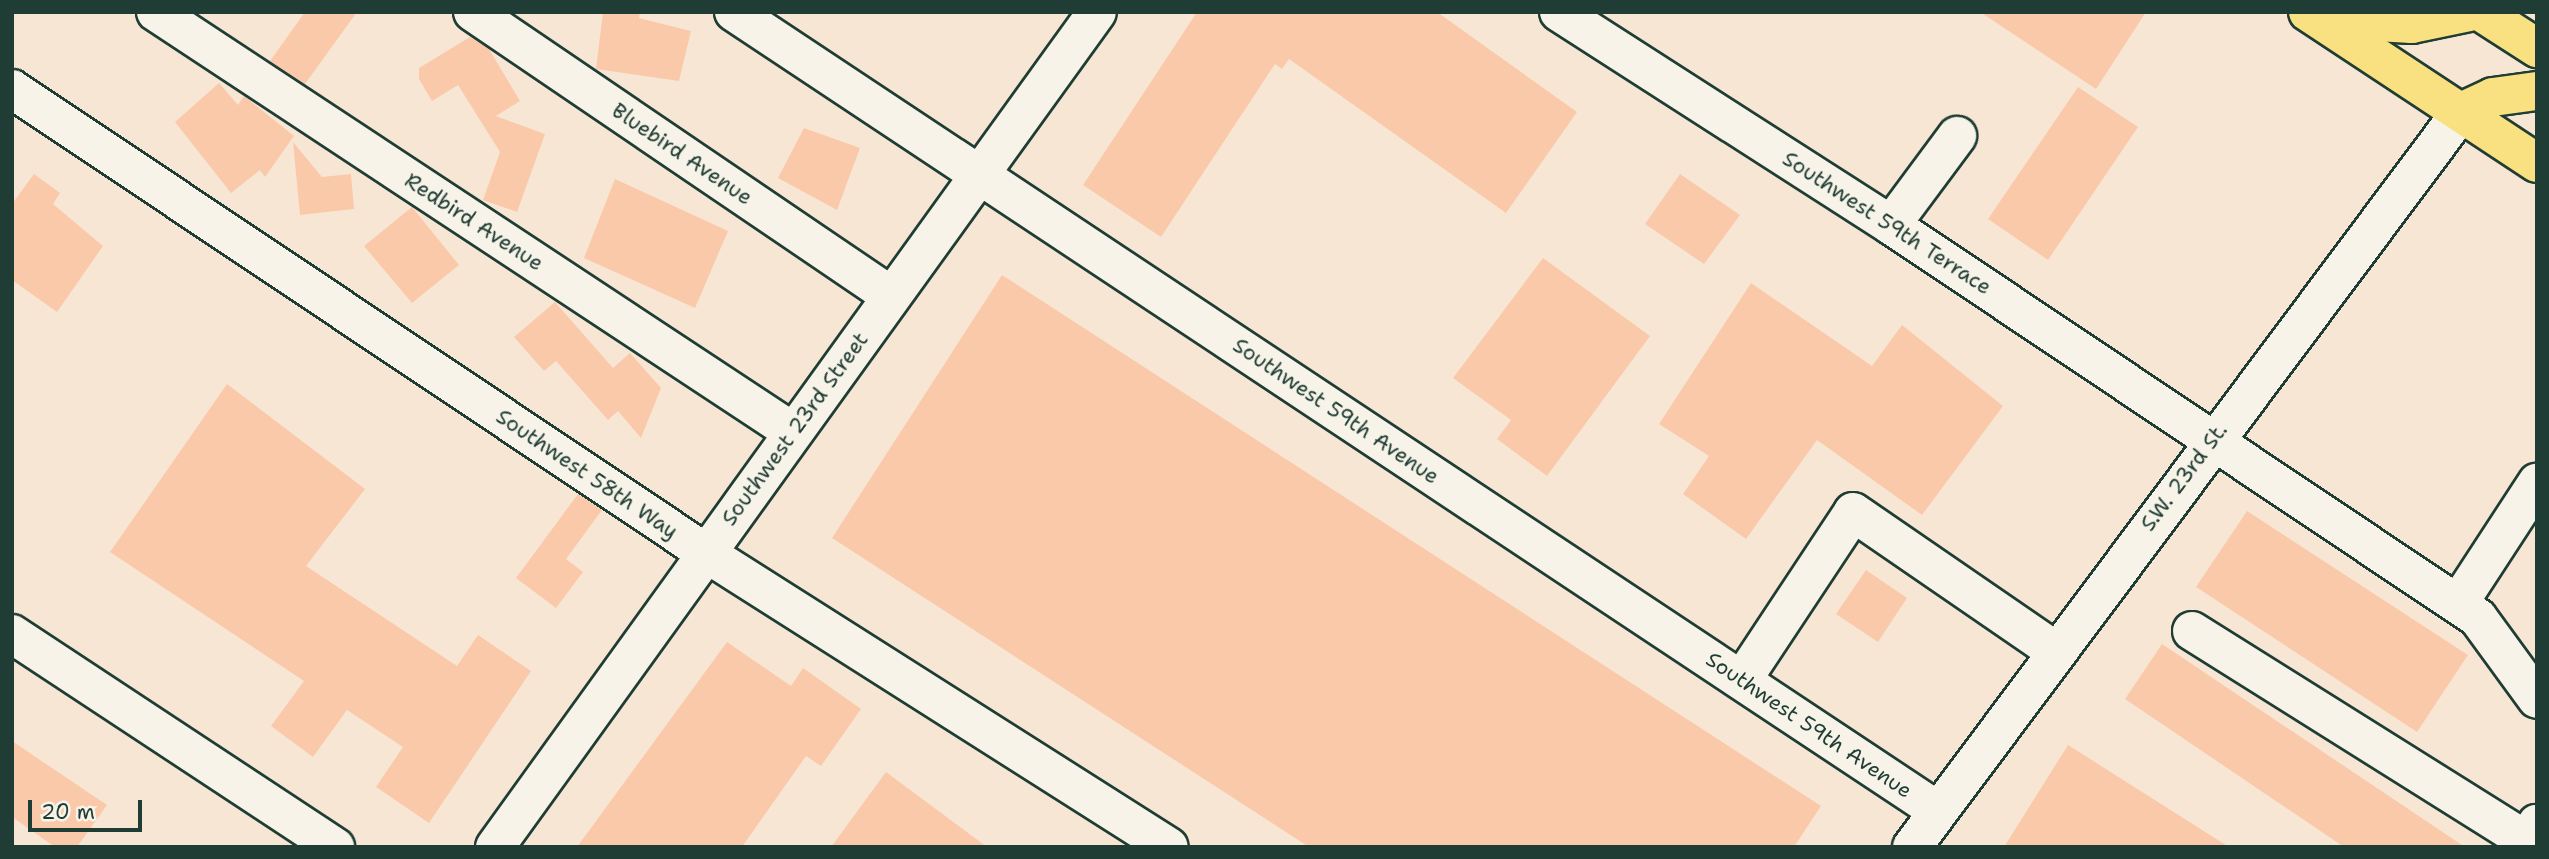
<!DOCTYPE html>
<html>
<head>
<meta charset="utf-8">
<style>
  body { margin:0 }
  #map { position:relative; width:2549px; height:859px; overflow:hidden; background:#f8e6d5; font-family:"Shantell Sans",sans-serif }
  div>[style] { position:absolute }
  .building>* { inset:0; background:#fac9aa }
  .roads { filter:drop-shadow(2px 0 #1f3d34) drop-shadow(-2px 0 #1f3d34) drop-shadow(0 2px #1f3d34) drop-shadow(0 -2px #1f3d34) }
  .minor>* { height:38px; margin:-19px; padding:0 19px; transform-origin:19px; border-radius:19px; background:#f7f3e8 }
  .major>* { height:38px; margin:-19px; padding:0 19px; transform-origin:19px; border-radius:19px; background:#f9e181 }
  span { translate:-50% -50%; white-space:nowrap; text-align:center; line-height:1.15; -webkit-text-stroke:7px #f7f3e8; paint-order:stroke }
  .street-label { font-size:21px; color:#1f3d34 }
  .frame { position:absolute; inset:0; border:14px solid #1f3d34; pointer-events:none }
  .scale { position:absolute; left:28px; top:800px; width:114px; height:32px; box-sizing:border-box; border:4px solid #1f3d34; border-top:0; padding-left:9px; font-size:21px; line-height:24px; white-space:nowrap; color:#1f3d34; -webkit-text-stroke:5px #f7f3e8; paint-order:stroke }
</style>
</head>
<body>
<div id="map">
  <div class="building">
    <div style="clip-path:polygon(305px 12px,357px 12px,305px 84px,270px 61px)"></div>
    <div style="clip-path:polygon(603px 12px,640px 12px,639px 18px,691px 31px,679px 81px,596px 69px)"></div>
    <div style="clip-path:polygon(1197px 12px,1437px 12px,1577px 112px,1506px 213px,1289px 59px,1282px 69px,1275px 64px,1161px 237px,1083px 185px)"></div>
    <div style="clip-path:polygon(1980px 12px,2146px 12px,2096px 89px)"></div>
    <div style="clip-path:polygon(470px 37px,489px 49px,520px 101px,496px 116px,545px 134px,517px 212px,483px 200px,500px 152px,458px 85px,432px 101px,419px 79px,419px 68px)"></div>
    <div style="clip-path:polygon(219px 83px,238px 105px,244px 96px,294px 136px,265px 177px,260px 170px,231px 193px,175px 122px)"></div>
    <div style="clip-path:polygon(2078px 87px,2138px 127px,2048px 260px,1988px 219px)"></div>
    <div style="clip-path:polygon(804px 128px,860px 148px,837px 210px,778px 178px)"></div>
    <div style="clip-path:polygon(293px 142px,322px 177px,351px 174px,354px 209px,300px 215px)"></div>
    <div style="clip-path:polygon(34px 174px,60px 193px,53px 204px,103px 246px,57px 312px,12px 280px,12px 204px)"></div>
    <div style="clip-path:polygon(1680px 174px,1740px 215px,1704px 264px,1645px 224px)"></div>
    <div style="clip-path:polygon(615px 179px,728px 231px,695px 308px,584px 258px)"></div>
    <div style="clip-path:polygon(412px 207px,459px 265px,412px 303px,364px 246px)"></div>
    <div style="clip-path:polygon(1543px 258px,1650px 336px,1547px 476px,1497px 439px,1511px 420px,1453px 378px)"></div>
    <div style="clip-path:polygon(1002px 275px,1821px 806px,1794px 847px,1309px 847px,832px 538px)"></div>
    <div style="clip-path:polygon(1751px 283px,1872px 366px,1902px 325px,2003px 406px,1922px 515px,1817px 440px,1746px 539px,1683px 494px,1709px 456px,1659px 424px)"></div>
    <div style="clip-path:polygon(555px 302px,613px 368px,630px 353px,661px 388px,641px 438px,618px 411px,608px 420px,556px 361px,544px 371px,514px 337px)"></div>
    <div style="clip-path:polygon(227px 384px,365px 489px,306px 566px,457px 666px,478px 635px,531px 671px,429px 823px,376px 787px,403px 747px,347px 710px,313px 757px,271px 726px,304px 681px,110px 552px)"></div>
    <div style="clip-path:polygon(578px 494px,602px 510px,566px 559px,583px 572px,556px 608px,516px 578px)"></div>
    <div style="clip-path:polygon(2247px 511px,2468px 655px,2417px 732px,2196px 587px)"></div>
    <div style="clip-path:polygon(1866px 570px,1907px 598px,1878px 642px,1836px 614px)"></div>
    <div style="clip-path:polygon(727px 642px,791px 686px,803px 668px,861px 709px,821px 766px,806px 756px,742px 847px,577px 847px)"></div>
    <div style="clip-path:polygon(2162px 644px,2465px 847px,2344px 847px,2125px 699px)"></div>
    <div style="clip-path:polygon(12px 741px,107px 805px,77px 847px,55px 847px,12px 817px)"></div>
    <div style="clip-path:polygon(2068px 745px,2229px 847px,2004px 847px)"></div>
    <div style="clip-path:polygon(886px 772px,987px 847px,831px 847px)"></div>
  </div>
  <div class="roads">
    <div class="minor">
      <div style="left:156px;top:12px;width:763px;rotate:33.4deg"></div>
      <div style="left:473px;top:12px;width:505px;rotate:34.19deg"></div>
      <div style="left:734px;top:12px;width:1445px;rotate:33.57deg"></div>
      <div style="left:1559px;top:12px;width:394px;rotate:32.7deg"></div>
      <div style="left:1891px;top:225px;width:706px;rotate:33.8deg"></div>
      <div style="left:2478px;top:618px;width:100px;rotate:53.9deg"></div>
      <div style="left:12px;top:89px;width:835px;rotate:33.77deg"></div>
      <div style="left:706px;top:553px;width:548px;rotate:32.42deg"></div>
      <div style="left:1891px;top:225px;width:111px;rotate:-53.4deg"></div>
      <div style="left:2458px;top:604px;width:145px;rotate:-56.9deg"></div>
      <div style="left:2192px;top:631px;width:395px;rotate:32.1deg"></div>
      <div style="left:2527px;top:841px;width:20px;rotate:-60deg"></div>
      <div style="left:12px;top:634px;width:387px;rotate:33.4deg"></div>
      <div style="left:1742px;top:680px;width:201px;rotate:-56.5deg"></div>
      <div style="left:1853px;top:512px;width:245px;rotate:34.5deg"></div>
      <div style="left:495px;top:847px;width:1029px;rotate:-54.21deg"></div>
      <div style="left:1912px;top:847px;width:917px;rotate:-53.24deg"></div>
    </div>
    <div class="major">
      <div style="left:2308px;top:12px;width:274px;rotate:33.4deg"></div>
      <div style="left:2481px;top:12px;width:67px;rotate:32.7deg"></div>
      <div style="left:2325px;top:19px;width:87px;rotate:3.3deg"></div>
      <div style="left:2412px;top:24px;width:58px;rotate:-11.9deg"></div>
      <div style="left:2461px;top:112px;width:35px;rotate:-25deg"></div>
      <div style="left:2493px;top:97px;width:44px;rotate:-7.8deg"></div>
    </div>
  </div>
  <div class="street-label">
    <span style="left:682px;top:154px;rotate:34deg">Bluebird Avenue</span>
    <span style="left:474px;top:222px;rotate:33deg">Redbird Avenue</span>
    <span style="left:1887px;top:223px;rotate:33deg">Southwest 59th Terrace</span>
    <span style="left:1336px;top:411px;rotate:34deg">Southwest 59th Avenue</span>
    <span style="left:795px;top:429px;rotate:-54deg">Southwest 23rd Street</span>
    <span style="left:587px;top:474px;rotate:34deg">Southwest 58th Way</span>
    <span style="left:2184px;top:477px;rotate:-53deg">S.W. 23rd St.</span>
    <span style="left:1809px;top:725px;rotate:34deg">Southwest 59th Avenue</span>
  </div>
  <div class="frame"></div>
  <div class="scale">20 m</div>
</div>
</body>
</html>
